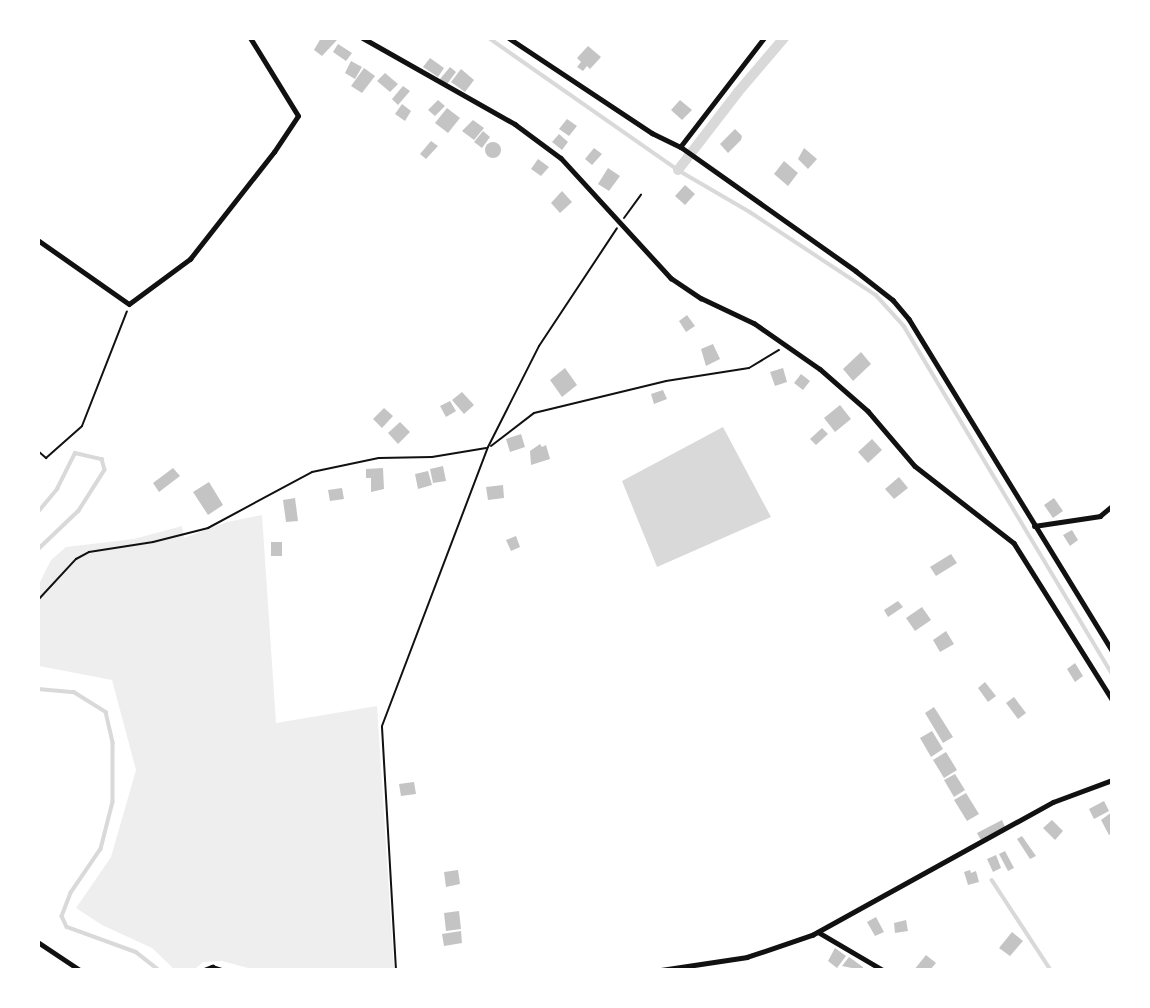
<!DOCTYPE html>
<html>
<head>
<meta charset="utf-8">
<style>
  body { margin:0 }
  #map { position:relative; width:1150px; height:1008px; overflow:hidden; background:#fff; font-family:"Source Sans 3",sans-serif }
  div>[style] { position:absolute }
  .green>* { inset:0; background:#eee }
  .water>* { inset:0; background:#d9d9d9 }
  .stream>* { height:3.5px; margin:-1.75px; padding:0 1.75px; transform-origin:1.75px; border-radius:1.75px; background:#d9d9d9 }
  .canal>* { height:10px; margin:-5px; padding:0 5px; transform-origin:5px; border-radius:5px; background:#d9d9d9 }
  .building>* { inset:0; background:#c4c4c4 }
  .round { border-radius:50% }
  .path>* { height:2px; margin:-1px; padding:0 1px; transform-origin:1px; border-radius:1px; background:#111 }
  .minor>* { height:4.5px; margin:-2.25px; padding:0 2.25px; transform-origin:2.25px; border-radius:2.25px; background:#111 }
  span { translate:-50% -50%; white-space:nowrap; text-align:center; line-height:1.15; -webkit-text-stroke:6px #fff; paint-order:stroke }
  .frame { position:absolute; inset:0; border:40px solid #fff; pointer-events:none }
</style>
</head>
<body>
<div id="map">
  <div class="green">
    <div style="clip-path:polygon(262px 515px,276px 723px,377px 706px,394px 969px,252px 969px,222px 961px,203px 962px,195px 969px,174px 969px,152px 948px,102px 925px,76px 908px,111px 857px,136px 770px,112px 680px,39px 666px,38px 586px,51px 560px,66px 547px,134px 539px,182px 526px,184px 538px,227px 522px)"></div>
  </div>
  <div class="water">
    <div style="clip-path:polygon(723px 427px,771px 517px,657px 567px,622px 481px)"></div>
  </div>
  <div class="stream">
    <div style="left:489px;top:38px;width:231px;rotate:34.9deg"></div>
    <div style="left:678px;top:170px;width:83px;rotate:30.3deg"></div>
    <div style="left:750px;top:212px;width:151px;rotate:33.4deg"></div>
    <div style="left:876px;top:295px;width:42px;rotate:47.9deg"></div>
    <div style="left:904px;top:326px;width:405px;rotate:59.1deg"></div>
    <div style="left:38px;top:512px;width:30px;rotate:-50deg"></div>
    <div style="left:57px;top:489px;width:40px;rotate:-63.4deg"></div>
    <div style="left:75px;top:453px;width:28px;rotate:13deg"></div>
    <div style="left:102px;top:459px;width:11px;rotate:75deg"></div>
    <div style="left:105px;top:470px;width:49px;rotate:122.4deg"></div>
    <div style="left:79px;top:511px;width:57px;rotate:136.4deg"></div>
    <div style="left:38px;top:689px;width:36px;rotate:5deg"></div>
    <div style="left:74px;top:692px;width:38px;rotate:32deg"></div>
    <div style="left:106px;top:712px;width:32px;rotate:77deg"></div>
    <div style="left:113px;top:743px;width:59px;rotate:90deg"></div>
    <div style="left:113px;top:802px;width:49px;rotate:104.3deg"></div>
    <div style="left:101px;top:849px;width:53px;rotate:124.3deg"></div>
    <div style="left:71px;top:893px;width:25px;rotate:111deg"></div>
    <div style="left:62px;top:916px;width:12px;rotate:66deg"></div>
    <div style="left:67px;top:927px;width:73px;rotate:19.9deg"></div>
    <div style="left:136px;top:952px;width:29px;rotate:38deg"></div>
    <div style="left:992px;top:880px;width:108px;rotate:56.8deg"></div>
  </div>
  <div class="canal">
    <div style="left:678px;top:170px;width:98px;rotate:-52.4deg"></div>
    <div style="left:738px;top:92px;width:71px;rotate:-49.6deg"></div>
  </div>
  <div class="building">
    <div style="clip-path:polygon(321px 38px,337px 40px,322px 56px,314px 50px)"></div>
    <div style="clip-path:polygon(338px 44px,352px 53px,346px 61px,333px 52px)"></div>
    <div style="clip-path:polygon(588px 46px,601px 57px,590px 69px,587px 66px,583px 71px,577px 67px,581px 62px,577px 58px)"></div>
    <div style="clip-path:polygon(430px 58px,444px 68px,438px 77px,423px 67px)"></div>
    <div style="clip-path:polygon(351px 61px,362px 67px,355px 79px,345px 73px)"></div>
    <div style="clip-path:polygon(450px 67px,456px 72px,447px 84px,440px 79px)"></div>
    <div style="clip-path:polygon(364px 68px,375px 76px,362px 93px,351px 86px)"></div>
    <div style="clip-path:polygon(461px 69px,474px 80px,465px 92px,451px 82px)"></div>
    <div style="clip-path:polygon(385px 73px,398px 84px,390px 92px,377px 81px)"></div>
    <div style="clip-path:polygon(403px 86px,410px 91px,398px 105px,392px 99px)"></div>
    <div style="clip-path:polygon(438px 100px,445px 106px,435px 116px,428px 110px)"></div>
    <div style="clip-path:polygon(680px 100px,692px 110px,682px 120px,671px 110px)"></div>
    <div style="clip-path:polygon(402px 104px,411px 111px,405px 121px,395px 114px)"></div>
    <div style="clip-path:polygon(447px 108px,460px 118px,448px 133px,435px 123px)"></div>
    <div style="clip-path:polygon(567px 119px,577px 126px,569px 136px,559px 129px)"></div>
    <div style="clip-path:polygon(473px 120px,484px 128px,474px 140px,462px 131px)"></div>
    <div style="clip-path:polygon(735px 129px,742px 136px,741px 140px,728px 153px,720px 144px)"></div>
    <div style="clip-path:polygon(483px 131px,490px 137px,482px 148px,474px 142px)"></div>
    <div style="clip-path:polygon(559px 134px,568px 142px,562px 150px,552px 142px)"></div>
    <div style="clip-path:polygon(431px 141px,438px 146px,426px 159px,420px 154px)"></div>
    <div class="round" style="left:485px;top:142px;width:16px;height:16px"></div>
    <div style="clip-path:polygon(594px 148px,602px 154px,592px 165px,585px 159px)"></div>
    <div style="clip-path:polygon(804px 148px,817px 159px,808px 169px,798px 159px)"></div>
    <div style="clip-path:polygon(538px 159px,549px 167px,541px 176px,531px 169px)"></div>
    <div style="clip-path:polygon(784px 161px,798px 173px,788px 186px,774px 174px)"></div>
    <div style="clip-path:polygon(608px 168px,620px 176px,609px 191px,598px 184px)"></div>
    <div style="clip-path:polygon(685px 185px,695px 194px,685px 205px,675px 196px)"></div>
    <div style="clip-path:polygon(562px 191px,572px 202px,560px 213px,551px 203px)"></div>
    <div style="clip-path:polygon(687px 315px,695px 326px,686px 332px,679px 321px)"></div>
    <div style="clip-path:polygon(713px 344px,720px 359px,706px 366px,701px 349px)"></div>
    <div style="clip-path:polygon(861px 352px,871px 364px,853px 381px,843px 369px)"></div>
    <div style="clip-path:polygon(565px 368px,577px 385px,562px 397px,550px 380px)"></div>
    <div style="clip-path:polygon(783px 368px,787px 382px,775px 386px,770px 372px)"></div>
    <div style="clip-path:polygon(801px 374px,810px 381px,803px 390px,794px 383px)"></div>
    <div style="clip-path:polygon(663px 390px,667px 399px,654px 404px,651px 394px)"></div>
    <div style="clip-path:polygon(462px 392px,474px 405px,464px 414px,452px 400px)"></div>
    <div style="clip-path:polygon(450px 401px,456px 411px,446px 417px,440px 406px)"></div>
    <div style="clip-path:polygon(840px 405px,851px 419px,835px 432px,824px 418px)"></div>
    <div style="clip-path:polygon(384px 408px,393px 416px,382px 428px,373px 419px)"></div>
    <div style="clip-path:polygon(400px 422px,410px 432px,398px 444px,388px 433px)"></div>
    <div style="clip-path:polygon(822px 428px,828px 434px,816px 445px,810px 439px)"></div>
    <div style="clip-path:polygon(521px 434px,525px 447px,510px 452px,506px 439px)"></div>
    <div style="clip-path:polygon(872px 439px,882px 450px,868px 463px,858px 452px)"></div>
    <div style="clip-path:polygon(540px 444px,542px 447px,546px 445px,550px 459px,531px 465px,530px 451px)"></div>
    <div style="clip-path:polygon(443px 466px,446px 481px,433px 483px,430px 469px)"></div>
    <div style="clip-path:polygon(173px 468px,180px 476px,159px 492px,153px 483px)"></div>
    <div style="clip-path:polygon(383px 468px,384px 489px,371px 492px,371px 478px,366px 478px,366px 469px)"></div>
    <div style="clip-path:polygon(428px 471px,432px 485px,418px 489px,415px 474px)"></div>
    <div style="clip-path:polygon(899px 477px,908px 488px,894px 499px,885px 489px)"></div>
    <div style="clip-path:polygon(209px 482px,223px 505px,208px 515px,193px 492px)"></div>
    <div style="clip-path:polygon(503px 485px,504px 498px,488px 500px,486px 487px)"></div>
    <div style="clip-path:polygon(342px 488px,344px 499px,330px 501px,328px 490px)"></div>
    <div style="clip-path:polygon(295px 498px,298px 521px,286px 522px,283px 500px)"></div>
    <div style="clip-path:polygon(1054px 498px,1063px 511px,1053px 518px,1044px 505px)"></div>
    <div style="clip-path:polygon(1072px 530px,1078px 540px,1070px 546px,1063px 535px)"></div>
    <div style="clip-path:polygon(516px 536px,520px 547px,511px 551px,506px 540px)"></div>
    <div style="clip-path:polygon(271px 542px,282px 542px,282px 556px,271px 556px)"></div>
    <div style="clip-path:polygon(951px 554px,957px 563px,936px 576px,930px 567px)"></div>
    <div style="clip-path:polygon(898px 601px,903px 607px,888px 617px,884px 610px)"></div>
    <div style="clip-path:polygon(922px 607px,931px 620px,915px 631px,906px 618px)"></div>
    <div style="clip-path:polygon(946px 631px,954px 644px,940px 652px,933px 640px)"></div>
    <div style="clip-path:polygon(1075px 663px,1083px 676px,1075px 682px,1067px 669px)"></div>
    <div style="clip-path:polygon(985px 682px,996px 696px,988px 702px,978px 688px)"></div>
    <div style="clip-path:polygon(1014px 697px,1026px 713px,1018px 719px,1006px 703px)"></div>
    <div style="clip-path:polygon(934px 707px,953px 737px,943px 743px,925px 713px)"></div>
    <div style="clip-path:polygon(932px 731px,943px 749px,931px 757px,920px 738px)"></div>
    <div style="clip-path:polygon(946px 752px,957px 770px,944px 778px,933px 760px)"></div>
    <div style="clip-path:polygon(955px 774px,965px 790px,954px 797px,944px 780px)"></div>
    <div style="clip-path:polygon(414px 782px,416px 794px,401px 796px,399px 784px)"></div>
    <div style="clip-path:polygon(966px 793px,979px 814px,967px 821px,954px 800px)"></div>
    <div style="clip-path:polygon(1104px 801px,1109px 811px,1094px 819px,1089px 809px)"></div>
    <div style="clip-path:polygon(1112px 812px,1112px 833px,1109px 835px,1101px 820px)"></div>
    <div style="clip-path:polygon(1002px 820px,1005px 827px,981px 840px,977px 833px)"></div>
    <div style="clip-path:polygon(1052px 820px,1063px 831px,1055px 840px,1043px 828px)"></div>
    <div style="clip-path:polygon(1022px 836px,1036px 856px,1030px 859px,1017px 839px)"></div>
    <div style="clip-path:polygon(1005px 851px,1014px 868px,1008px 871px,999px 854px)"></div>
    <div style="clip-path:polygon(996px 855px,1001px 868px,993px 872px,987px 859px)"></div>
    <div style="clip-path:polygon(458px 870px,460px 884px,446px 887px,444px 872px)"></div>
    <div style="clip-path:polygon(970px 870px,971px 873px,976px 871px,979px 882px,968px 885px,964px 872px)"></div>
    <div style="clip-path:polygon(459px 911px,461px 929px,446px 931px,444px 913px)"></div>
    <div style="clip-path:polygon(876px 917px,884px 932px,875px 936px,867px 922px)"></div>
    <div style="clip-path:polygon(906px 920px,908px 931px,895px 933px,894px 923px)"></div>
    <div style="clip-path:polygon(461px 931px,462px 943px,444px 946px,442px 934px)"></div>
    <div style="clip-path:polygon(1012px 932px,1023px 941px,1010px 956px,999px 948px)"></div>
    <div style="clip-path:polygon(835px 948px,846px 956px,837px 968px,828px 961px)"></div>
    <div style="clip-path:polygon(926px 955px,936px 963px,930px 970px,914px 970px)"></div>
    <div style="clip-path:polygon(849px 957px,863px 967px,862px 970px,842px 966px)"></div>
  </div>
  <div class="path">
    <div style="left:624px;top:218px;width:29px;rotate:-54deg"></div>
    <div style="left:491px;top:446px;width:54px;rotate:-37.5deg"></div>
    <div style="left:534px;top:413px;width:136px;rotate:-13.6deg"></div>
    <div style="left:666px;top:381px;width:84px;rotate:-8.9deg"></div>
    <div style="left:749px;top:368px;width:35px;rotate:-31deg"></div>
    <div style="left:38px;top:451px;width:11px;rotate:41deg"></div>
    <div style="left:46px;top:458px;width:48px;rotate:-41.6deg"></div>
    <div style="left:82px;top:426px;width:123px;rotate:-68.6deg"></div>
    <div style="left:38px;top:600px;width:56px;rotate:-47.2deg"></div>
    <div style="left:76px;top:559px;width:15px;rotate:-28deg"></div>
    <div style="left:89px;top:552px;width:65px;rotate:-8.9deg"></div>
    <div style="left:153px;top:542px;width:57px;rotate:-14.3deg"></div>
    <div style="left:208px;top:528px;width:118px;rotate:-28.3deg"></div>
    <div style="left:312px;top:472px;width:68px;rotate:-11.8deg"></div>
    <div style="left:379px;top:458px;width:53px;rotate:-1.1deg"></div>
    <div style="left:432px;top:457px;width:55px;rotate:-9.5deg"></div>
    <div style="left:396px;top:970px;width:244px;rotate:-93.3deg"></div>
    <div style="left:382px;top:726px;width:298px;rotate:-69.2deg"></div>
    <div style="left:488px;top:447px;width:113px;rotate:-63.2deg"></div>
    <div style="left:539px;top:346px;width:141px;rotate:-56.5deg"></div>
  </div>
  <div class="minor">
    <div style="left:363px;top:38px;width:175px;rotate:29.5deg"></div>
    <div style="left:515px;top:124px;width:57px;rotate:36.5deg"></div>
    <div style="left:561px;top:158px;width:163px;rotate:47.5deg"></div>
    <div style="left:671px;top:278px;width:36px;rotate:34deg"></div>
    <div style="left:701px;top:298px;width:59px;rotate:25.3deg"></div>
    <div style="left:754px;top:323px;width:80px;rotate:34.9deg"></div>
    <div style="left:820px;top:369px;width:64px;rotate:41.2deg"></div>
    <div style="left:868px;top:411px;width:72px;rotate:49.5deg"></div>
    <div style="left:915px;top:466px;width:125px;rotate:37.9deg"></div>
    <div style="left:1014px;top:543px;width:184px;rotate:57.9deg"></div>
    <div style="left:509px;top:38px;width:172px;rotate:33.6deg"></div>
    <div style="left:652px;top:133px;width:32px;rotate:26deg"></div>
    <div style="left:681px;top:147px;width:214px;rotate:35.3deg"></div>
    <div style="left:856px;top:271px;width:47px;rotate:38.1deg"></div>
    <div style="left:893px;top:300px;width:25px;rotate:50deg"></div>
    <div style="left:909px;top:319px;width:388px;rotate:58.5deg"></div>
    <div style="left:680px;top:147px;width:138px;rotate:-52.4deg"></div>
    <div style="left:38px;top:240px;width:111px;rotate:35.1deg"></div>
    <div style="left:129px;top:304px;width:76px;rotate:-36.4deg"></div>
    <div style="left:190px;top:259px;width:136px;rotate:-51.9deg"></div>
    <div style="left:274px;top:152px;width:43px;rotate:-56.3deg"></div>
    <div style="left:298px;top:116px;width:92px;rotate:-121.6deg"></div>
    <div style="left:1034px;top:526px;width:67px;rotate:-8.6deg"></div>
    <div style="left:1100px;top:516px;width:16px;rotate:-40deg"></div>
    <div style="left:818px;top:932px;width:75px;rotate:30.3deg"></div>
    <div style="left:38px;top:942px;width:50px;rotate:33.7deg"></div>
    <div style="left:204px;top:970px;width:9px;rotate:-21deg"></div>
    <div style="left:212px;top:967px;width:10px;rotate:17deg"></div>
    <div style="left:661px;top:970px;width:87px;rotate:-8.6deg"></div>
    <div style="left:747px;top:957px;width:69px;rotate:-18.7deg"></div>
    <div style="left:812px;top:935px;width:275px;rotate:-28.9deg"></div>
    <div style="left:1053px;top:802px;width:63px;rotate:-20.4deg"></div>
  </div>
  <div class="frame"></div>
</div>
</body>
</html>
